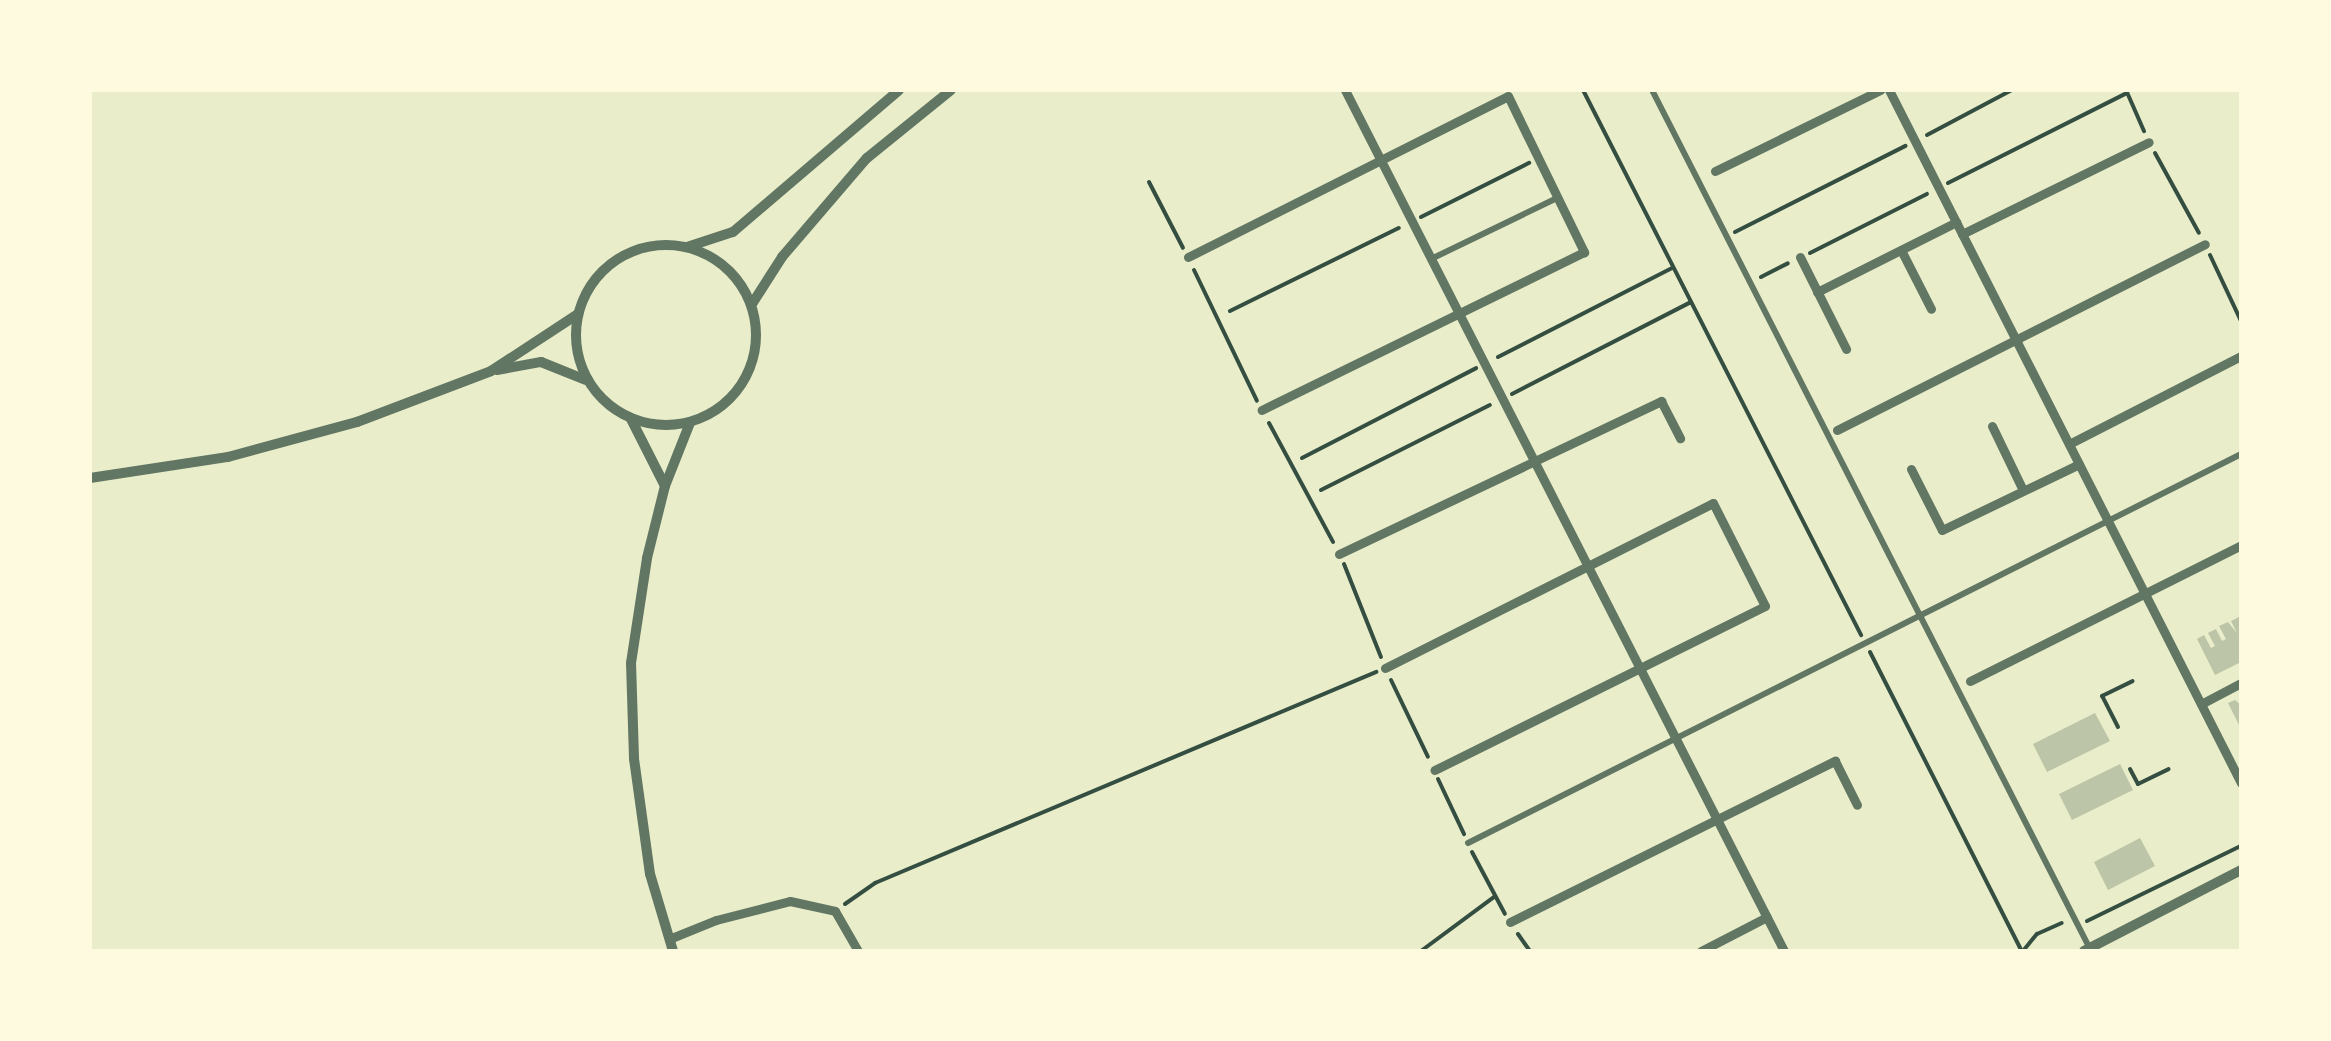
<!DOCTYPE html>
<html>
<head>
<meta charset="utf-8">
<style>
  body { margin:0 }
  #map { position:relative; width:2331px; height:1041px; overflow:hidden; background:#e9edc9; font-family:"Exo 2",sans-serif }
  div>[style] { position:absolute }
  .building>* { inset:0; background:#bcc5a7 }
  .path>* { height:4px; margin:-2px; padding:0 2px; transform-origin:2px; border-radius:2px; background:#344e41 }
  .pedestrian>* { height:6px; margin:-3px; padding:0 3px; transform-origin:3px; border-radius:3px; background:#617663 }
  .minor>* { height:9px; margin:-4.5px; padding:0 4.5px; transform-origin:4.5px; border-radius:4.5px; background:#617663 }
  .tertiary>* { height:10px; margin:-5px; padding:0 5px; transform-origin:5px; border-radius:5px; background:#617663 }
  .tertiary>.ring { margin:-5px; padding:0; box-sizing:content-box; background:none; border:10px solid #617663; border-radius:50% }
  span { translate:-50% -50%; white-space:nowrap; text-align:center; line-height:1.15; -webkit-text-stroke:8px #fefae0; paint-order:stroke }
  .frame { position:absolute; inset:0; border:92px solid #fefae0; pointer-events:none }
</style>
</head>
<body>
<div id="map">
  <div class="building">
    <div style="clip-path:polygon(2241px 616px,2241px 662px,2215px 675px,2197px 639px,2204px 635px,2211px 648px,2215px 646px,2208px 633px,2216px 629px,2222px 641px,2226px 639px,2219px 626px,2228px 622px,2237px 633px,2231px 621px)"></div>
    <div style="clip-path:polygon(2235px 700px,2241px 705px,2241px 729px,2228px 703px)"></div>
    <div style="clip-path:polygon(2095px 713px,2110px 741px,2047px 772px,2033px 744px)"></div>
    <div style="clip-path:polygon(2120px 764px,2133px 790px,2072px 820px,2059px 794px)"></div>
    <div style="clip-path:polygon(2140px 838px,2155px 866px,2108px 890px,2094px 862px)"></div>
  </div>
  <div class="path">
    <div style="left:1583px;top:90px;width:612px;rotate:62.97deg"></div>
    <div style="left:2126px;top:90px;width:45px;rotate:66.3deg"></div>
    <div style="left:1927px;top:135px;width:96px;rotate:-27.9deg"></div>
    <div style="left:2155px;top:153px;width:91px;rotate:61.2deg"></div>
    <div style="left:1149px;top:182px;width:74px;rotate:62.7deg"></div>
    <div style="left:1948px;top:183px;width:200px;rotate:-26.7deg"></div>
    <div style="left:1421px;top:217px;width:121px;rotate:-26.6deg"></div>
    <div style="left:1735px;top:232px;width:191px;rotate:-26.8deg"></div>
    <div style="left:1810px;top:253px;width:131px;rotate:-26.8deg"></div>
    <div style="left:2210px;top:255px;width:73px;rotate:64.8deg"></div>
    <div style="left:1194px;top:270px;width:145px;rotate:64.3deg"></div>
    <div style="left:1761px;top:277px;width:30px;rotate:-27deg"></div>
    <div style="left:1230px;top:311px;width:188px;rotate:-26.2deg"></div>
    <div style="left:1498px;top:357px;width:195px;rotate:-27.1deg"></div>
    <div style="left:1512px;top:394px;width:201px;rotate:-27.2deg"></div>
    <div style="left:1269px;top:423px;width:135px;rotate:61.7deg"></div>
    <div style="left:1302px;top:458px;width:196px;rotate:-27.3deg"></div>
    <div style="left:1321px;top:490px;width:189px;rotate:-26.7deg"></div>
    <div style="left:1344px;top:564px;width:100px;rotate:68.3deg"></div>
    <div style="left:1870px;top:652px;width:335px;rotate:63.1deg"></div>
    <div style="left:1391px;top:680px;width:85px;rotate:64.3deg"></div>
    <div style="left:2118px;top:727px;width:35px;rotate:-117deg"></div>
    <div style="left:2102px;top:696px;width:34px;rotate:-26deg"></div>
    <div style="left:2130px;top:769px;width:17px;rotate:62deg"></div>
    <div style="left:2138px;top:784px;width:34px;rotate:-26deg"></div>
    <div style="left:1438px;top:779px;width:61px;rotate:64.7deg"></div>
    <div style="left:1472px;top:852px;width:70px;rotate:62deg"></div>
    <div style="left:845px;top:904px;width:37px;rotate:-35deg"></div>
    <div style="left:875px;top:883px;width:544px;rotate:-22.84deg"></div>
    <div style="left:2087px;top:921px;width:171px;rotate:-26deg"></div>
    <div style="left:1518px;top:934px;width:21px;rotate:55deg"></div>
    <div style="left:1421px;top:951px;width:91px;rotate:-36.5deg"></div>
    <div style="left:2023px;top:951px;width:22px;rotate:-51deg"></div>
    <div style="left:2037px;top:934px;width:27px;rotate:-24deg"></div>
  </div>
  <div class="pedestrian">
    <div style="left:1652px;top:90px;width:962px;rotate:62.98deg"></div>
    <div style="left:1431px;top:259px;width:140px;rotate:-25.8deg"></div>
    <div style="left:1468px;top:843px;width:865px;rotate:-26.71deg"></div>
  </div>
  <div class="minor">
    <div style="left:1345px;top:90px;width:966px;rotate:62.98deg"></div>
    <div style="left:1889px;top:90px;width:777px;rotate:63.07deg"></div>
    <div style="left:1715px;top:171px;width:184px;rotate:-26.1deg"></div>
    <div style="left:1962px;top:234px;width:208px;rotate:-26.2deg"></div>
    <div style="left:1901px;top:250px;width:66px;rotate:63deg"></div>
    <div style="left:1188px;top:257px;width:358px;rotate:-26.7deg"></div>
    <div style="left:1508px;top:96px;width:174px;rotate:64deg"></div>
    <div style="left:1584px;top:252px;width:359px;rotate:153.9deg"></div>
    <div style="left:1800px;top:257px;width:103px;rotate:63.4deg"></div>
    <div style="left:1817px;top:292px;width:156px;rotate:-26.7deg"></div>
    <div style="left:1992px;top:426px;width:71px;rotate:64.2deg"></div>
    <div style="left:1837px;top:430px;width:412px;rotate:-26.8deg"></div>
    <div style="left:2069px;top:444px;width:193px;rotate:-27.1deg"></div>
    <div style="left:1911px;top:469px;width:68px;rotate:63.1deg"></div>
    <div style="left:1942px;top:530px;width:152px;rotate:-25.7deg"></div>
    <div style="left:1339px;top:554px;width:357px;rotate:-25.4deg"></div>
    <div style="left:1661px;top:401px;width:42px;rotate:62.8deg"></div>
    <div style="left:1385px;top:668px;width:367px;rotate:-26.7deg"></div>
    <div style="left:1713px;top:503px;width:115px;rotate:63.2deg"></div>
    <div style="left:1765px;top:606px;width:369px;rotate:153.6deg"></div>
    <div style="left:1970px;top:681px;width:303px;rotate:-26.6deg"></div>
    <div style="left:2201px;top:704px;width:45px;rotate:-27.7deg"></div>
    <div style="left:1510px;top:922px;width:363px;rotate:-26.4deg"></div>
    <div style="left:1835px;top:761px;width:49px;rotate:63.4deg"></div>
    <div style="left:669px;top:939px;width:51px;rotate:-22deg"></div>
    <div style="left:716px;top:920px;width:76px;rotate:-14.4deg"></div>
    <div style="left:790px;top:901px;width:46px;rotate:12.5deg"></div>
    <div style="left:835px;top:911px;width:46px;rotate:60.1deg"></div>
    <div style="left:1701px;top:951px;width:74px;rotate:-27.3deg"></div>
  </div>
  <div class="tertiary">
    <div class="ring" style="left:576px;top:245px;width:170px;height:170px"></div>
    <div style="left:687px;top:247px;width:48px;rotate:-18.1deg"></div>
    <div style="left:733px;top:232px;width:218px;rotate:-40.5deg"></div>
    <div style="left:752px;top:304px;width:56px;rotate:-57.4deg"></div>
    <div style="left:782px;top:257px;width:130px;rotate:-49.4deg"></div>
    <div style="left:867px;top:158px;width:108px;rotate:-39deg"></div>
    <div style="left:497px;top:370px;width:45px;rotate:-10.3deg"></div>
    <div style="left:541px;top:362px;width:48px;rotate:21.8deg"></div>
    <div style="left:631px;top:419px;width:75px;rotate:63.1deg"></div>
    <div style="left:90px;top:478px;width:140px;rotate:-8.7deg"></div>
    <div style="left:228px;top:457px;width:134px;rotate:-15.2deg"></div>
    <div style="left:357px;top:422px;width:143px;rotate:-20.8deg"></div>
    <div style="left:491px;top:371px;width:104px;rotate:-33.2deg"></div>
    <div style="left:673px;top:951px;width:80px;rotate:-106.6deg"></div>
    <div style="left:650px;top:874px;width:117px;rotate:-97.9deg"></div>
    <div style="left:634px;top:758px;width:95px;rotate:-91.8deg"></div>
    <div style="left:631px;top:663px;width:106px;rotate:-81.3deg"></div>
    <div style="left:647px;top:558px;width:74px;rotate:-76deg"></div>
    <div style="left:665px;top:486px;width:68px;rotate:-68.4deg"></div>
    <div style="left:2084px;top:951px;width:177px;rotate:-27.3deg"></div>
  </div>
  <div class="frame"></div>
</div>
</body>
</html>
